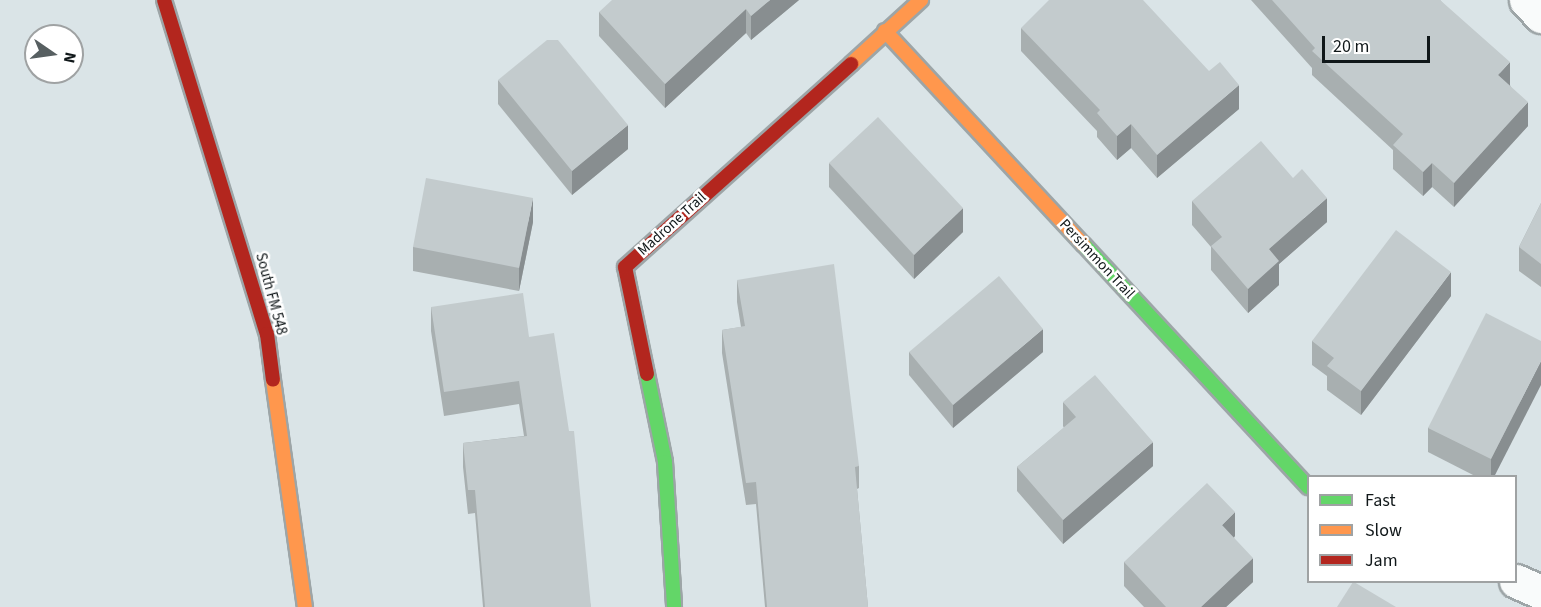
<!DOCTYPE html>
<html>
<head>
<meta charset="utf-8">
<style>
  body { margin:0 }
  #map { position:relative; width:1541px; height:607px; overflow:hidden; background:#dae4e7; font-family:"Source Sans 3",sans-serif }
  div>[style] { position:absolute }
  .roads { filter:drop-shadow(2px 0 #9da5a7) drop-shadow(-2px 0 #9da5a7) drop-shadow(0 2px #9da5a7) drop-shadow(0 -2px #9da5a7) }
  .street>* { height:33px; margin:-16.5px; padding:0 16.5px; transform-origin:16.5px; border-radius:16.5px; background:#f9fbfb }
  .fast>* { height:14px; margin:-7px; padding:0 7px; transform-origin:7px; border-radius:7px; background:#63d668 }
  .slow>* { height:14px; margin:-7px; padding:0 7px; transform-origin:7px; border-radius:7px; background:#ff974d }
  .jam>* { height:14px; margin:-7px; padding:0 7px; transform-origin:7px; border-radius:7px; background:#b3261e }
  .wall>* { inset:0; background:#a8afb0 }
  .shaded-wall>* { inset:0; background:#888e90 }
  .building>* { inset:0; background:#c3cbcd }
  span { translate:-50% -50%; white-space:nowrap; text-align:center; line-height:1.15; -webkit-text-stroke:5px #fff; paint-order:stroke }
  .street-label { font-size:15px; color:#101719 }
  .legend { position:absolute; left:1307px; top:475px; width:210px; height:108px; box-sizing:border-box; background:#fff; border:2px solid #9fa2a3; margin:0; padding:8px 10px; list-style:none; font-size:18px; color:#101719 }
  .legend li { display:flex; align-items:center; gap:12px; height:30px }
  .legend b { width:30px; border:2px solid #9fa2a3 }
  .north { position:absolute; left:24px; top:24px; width:60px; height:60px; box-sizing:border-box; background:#fff; border:2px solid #9fa2a3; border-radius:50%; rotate:103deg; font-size:16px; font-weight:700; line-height:24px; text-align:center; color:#101719 }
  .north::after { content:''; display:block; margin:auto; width:21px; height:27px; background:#575f61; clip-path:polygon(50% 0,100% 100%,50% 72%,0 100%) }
  .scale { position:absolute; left:1322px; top:36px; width:108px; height:27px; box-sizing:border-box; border:3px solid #101719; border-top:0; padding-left:8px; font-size:18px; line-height:21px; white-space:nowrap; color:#101719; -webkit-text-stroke:4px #fff; paint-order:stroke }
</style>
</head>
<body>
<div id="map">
  <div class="roads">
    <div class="street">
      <div style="left:1526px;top:0;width:22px;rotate:47deg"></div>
      <div style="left:1516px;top:581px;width:27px;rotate:24deg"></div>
    </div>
    <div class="fast">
      <div style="left:1084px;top:245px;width:330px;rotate:47.2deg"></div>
      <div style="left:647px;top:374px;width:90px;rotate:78.4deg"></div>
      <div style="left:665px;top:462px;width:145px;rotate:86.4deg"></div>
    </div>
    <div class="slow">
      <div style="left:885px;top:31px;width:292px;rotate:47.1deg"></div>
      <div style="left:851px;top:64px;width:95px;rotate:-42.4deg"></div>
      <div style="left:273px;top:380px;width:229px;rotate:82deg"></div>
    </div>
    <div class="jam">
      <div style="left:164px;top:0;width:350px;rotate:72.9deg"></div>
      <div style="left:267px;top:334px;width:46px;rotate:82.6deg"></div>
      <div style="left:647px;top:374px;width:109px;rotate:-101.6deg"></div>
      <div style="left:625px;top:267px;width:304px;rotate:-41.9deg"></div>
    </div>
  </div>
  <div class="wall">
    <div style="clip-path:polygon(799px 0,751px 40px,746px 33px,665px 108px,599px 36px,599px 12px)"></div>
    <div style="clip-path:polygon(1251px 0,1440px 0,1510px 85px,1528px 126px,1454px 207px,1432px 187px,1423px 196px,1393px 169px,1393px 150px,1312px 75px,1312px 68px)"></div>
    <div style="clip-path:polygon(1021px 28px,1239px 109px,1157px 178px,1131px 148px,1117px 160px,1097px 137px,1097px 131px,1021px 51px)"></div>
    <div style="clip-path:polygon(498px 80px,628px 149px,572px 195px,498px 104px)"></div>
    <div style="clip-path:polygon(829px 163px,963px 232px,914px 279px,829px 187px)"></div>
    <div style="clip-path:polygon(1192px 201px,1327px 222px,1279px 264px,1279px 285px,1248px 313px,1211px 270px,1211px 247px,1192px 225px)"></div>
    <div style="clip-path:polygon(1541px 203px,1541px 287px,1519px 271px,1519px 247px)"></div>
    <div style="clip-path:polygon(533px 222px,519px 291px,413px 271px,413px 247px)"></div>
    <div style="clip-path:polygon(737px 280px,859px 466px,859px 488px,857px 489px,868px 607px,765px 607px,756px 504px,746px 505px,722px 353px,722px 330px,741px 327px,737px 302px)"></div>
    <div style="clip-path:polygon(1451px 296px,1361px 415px,1327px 390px,1327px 376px,1312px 365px,1312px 341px)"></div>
    <div style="clip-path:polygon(431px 307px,529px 337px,591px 607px,483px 607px,475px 513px,468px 514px,463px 467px,463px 443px,524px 436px,519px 404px,444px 416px,431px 331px)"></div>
    <div style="clip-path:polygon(1541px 341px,1494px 477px,1477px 477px,1428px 452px,1428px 428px)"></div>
    <div style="clip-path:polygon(909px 352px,1043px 352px,953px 428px,909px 375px)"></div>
    <div style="clip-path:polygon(1063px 402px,1153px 466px,1063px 544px,1017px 491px,1017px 467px,1064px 428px,1063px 426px)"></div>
    <div style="clip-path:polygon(1235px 536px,1234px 538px,1253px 582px,1226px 607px,1144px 607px,1124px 586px,1124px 562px)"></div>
  </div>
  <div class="shaded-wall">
    <div style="clip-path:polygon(770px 0,799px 0,751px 40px,751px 16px)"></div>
    <div style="clip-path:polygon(746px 9px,746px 33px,665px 108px,665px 84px)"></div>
    <div style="clip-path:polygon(1510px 62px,1510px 86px,1498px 75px)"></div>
    <div style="clip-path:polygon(1239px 85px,1239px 109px,1157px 178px,1157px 155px)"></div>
    <div style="clip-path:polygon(1528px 102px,1528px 126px,1454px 207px,1454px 183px)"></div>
    <div style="clip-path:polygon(1131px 124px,1131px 148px,1117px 160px,1117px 136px)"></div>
    <div style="clip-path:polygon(628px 125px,628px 149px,572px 195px,572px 171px)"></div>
    <div style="clip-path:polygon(1432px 163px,1432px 187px,1423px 196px,1423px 172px)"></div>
    <div style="clip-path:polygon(533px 198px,533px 222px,519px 291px,519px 268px)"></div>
    <div style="clip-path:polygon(1327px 198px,1327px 222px,1279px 264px,1279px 285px,1248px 313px,1248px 289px,1269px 249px)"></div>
    <div style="clip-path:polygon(963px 208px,963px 232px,914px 279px,914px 255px)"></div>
    <div style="clip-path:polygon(1451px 272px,1451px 296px,1361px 415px,1361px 391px)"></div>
    <div style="clip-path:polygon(1043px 329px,1043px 352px,953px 428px,953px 405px)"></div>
    <div style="clip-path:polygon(1541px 361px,1541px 385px,1494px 477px,1491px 477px,1491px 459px)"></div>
    <div style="clip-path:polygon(1153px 442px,1153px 466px,1063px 544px,1063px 520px)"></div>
    <div style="clip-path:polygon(1235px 512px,1235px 536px,1222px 549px,1222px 525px)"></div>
    <div style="clip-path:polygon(1253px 558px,1253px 582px,1226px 607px,1201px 607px)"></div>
  </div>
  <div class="building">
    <div style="clip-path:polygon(612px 0,770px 0,751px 16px,746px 9px,665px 84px,599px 12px)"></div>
    <div style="clip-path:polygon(1049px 0,1143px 0,1209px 71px,1220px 62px,1239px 85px,1157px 155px,1131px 124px,1117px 136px,1097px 113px,1100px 110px,1021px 28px)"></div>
    <div style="clip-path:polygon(1272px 0,1440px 0,1510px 62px,1498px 75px,1528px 102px,1454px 183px,1432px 163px,1423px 172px,1393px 145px,1403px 134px,1312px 51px,1315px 48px)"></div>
    <div style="clip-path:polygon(547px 40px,558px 40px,628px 125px,572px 171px,498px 80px)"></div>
    <div style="clip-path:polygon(878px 117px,963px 208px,914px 255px,829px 163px)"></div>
    <div style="clip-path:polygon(1261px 141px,1293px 178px,1302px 169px,1327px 198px,1269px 249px,1279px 261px,1248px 289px,1211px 246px,1222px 237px,1192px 201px)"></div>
    <div style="clip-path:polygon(426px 178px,533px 198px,519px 268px,413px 247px)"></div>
    <div style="clip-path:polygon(1541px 203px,1541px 264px,1519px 247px)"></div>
    <div style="clip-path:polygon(1396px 230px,1451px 272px,1361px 391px,1327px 366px,1334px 358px,1312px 341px)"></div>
    <div style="clip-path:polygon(834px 264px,859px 466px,855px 467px,868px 607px,767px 607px,756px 482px,746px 483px,722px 330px,745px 326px,737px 280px)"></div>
    <div style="clip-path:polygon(999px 276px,1043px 329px,953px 405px,909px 352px)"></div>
    <div style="clip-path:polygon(523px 293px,529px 337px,554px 333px,569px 431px,574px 431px,591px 607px,485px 607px,475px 490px,468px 490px,463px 443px,527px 436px,519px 381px,444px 392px,431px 307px)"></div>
    <div style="clip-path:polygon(1486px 313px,1541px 341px,1541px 361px,1491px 459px,1428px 428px)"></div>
    <div style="clip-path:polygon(1095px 375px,1153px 442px,1063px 520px,1017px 467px,1076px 417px,1063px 402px)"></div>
    <div style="clip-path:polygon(1207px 483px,1235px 512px,1222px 525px,1253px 558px,1201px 607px,1166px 607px,1124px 562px)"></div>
    <div style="clip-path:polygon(1353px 582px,1354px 582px,1396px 607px,1337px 607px)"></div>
  </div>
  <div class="street-label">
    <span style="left:672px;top:224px;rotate:-42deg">Madrone Trail</span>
    <span style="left:1097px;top:259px;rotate:47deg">Persimmon Trail</span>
    <span style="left:271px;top:294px;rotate:75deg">South FM 548</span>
  </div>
  <ul class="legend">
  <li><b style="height:8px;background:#63d668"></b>Fast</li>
  <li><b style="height:8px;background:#ff974d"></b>Slow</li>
  <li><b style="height:8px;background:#b3261e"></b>Jam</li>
  </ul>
  <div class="north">N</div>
  <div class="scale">20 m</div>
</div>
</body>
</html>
